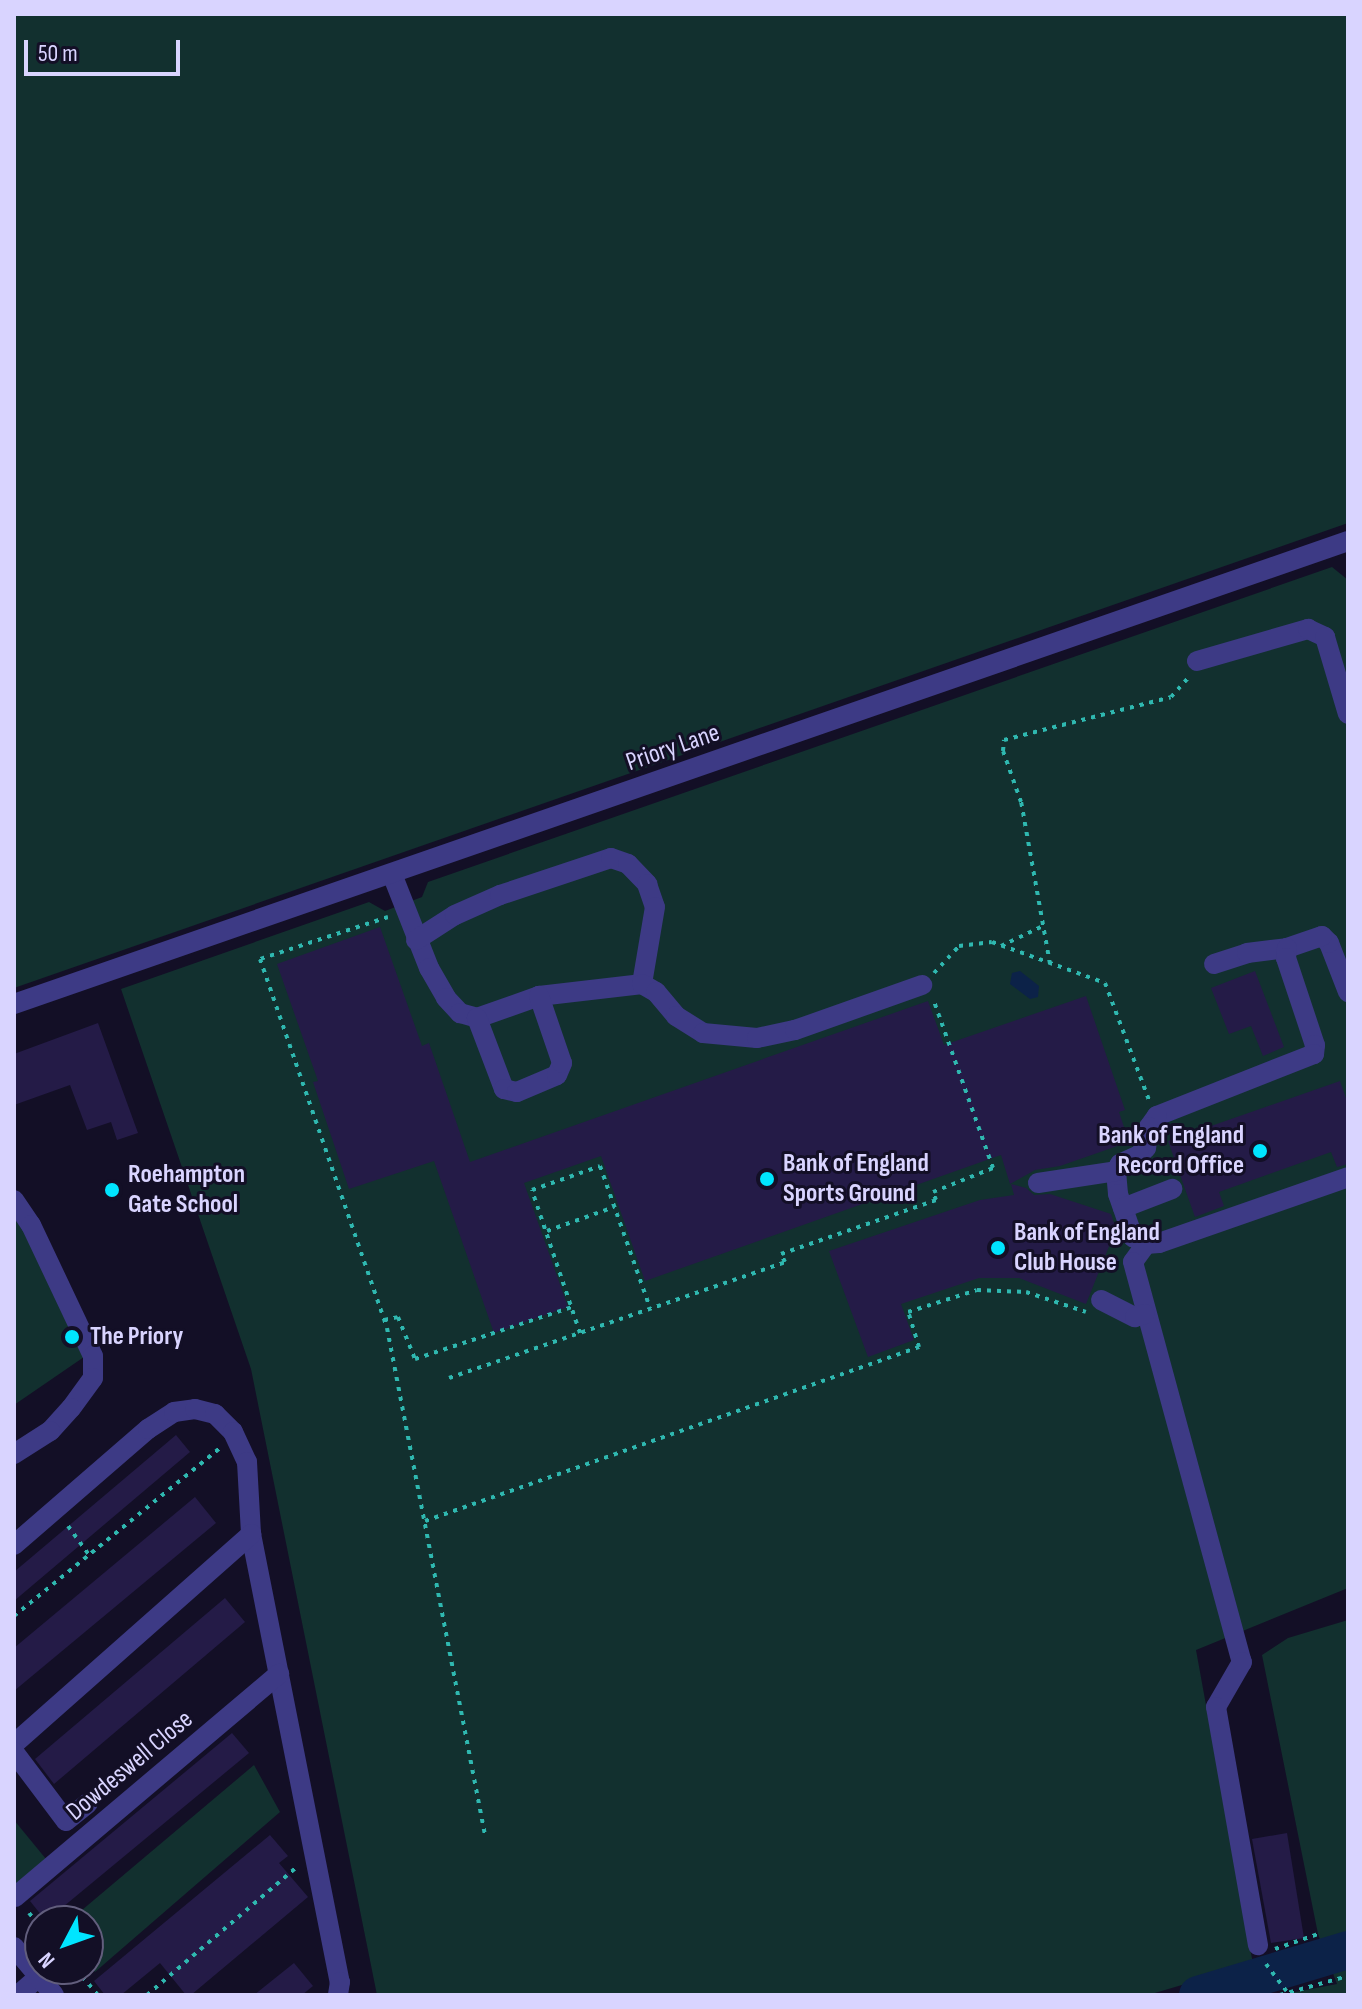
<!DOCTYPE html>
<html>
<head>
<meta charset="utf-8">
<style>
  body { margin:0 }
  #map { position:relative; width:1362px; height:2009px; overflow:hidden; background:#130f26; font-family:"Sofia Sans Condensed",sans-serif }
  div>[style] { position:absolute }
  .green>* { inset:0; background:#12302f }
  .water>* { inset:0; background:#0c2248 }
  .river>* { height:38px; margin:-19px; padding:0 19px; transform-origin:19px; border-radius:19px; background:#0c2248 }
  .building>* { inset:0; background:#241b47 }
  .path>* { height:4px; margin-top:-2px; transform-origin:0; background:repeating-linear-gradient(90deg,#2fb8b0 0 4px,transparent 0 10px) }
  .minor>* { height:20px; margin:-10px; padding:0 10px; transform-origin:10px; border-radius:10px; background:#3d3a85 }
  .dots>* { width:22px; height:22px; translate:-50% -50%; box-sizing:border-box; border:4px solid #130f26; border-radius:50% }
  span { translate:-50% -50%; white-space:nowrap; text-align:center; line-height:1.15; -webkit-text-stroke:6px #130f26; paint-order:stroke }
  .street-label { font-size:26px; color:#d9d4ff }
  .poi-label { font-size:26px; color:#d9d4ff; font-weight:700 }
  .right { translate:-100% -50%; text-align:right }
  .left { translate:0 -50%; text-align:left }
  .frame { position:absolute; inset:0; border:16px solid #d9d4ff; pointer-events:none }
  .north { position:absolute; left:24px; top:1905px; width:80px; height:80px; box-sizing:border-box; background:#130f26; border:2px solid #625e7d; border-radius:50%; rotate:229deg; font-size:22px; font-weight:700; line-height:32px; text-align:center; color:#d9d4ff }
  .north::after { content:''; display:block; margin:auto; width:28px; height:36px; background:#00e5ff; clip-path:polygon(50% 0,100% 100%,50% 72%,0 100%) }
  .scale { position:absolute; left:24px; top:40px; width:156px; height:36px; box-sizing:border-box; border:4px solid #d9d4ff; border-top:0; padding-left:10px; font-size:24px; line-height:28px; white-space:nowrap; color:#d9d4ff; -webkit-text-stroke:6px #130f26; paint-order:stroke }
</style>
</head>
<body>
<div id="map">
  <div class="green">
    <div style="clip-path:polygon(14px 14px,1348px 14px,1348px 523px,14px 988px)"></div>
    <div style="clip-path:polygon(1332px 567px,1348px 580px,1348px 1588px,1196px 1650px,1253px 1964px,1148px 1995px,377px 1995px,251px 1369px,121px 989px,369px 902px,385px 911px,422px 897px,428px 882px)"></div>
    <div style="clip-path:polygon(14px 1217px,41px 1251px,84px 1357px,14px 1405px)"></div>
    <div style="clip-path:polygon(1348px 1620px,1348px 1995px,1280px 1995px,1337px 1984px,1318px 1934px,1262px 1655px,1288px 1638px)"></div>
    <div style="clip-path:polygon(254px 1765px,280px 1812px,95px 1972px,88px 1964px,88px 1921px,69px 1921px)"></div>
    <div style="clip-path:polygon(14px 1820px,46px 1859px,14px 1886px)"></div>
  </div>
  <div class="water">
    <div style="clip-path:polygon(1020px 971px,1039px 986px,1038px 997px,1030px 999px,1010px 984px,1012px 973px)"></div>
  </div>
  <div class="river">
    <div style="left:1198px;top:1995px;width:157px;rotate:-16.7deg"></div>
  </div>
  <div class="building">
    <div style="clip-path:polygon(380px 927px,422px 1046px,429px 1043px,470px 1162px,928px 1001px,944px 1045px,1086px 996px,1125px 1110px,1119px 1112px,1129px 1142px,1060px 1166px,1035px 1170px,1010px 1184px,1001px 1155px,645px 1281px,601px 1156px,524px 1183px,568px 1307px,494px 1333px,434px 1161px,349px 1189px,313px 1082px,318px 1081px,277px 964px)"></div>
    <div style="clip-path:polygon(1255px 971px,1284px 1047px,1263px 1056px,1251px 1026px,1229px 1034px,1211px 988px)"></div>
    <div style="clip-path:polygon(98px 1023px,138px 1133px,117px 1140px,111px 1122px,87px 1130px,70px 1085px,14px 1105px,14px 1054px)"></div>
    <div style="clip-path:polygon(1340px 1081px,1348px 1104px,1348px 1164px,1337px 1167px,1331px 1152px,1219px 1192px,1224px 1206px,1195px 1217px,1168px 1141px)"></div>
    <div style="clip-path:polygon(1011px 1184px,1026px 1188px,1034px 1195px,1050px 1194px,1111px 1214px,1116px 1229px,1086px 1304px,1019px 1278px,979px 1278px,901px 1304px,914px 1340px,868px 1357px,829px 1251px,980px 1200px,1014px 1195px)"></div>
    <div style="clip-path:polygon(176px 1435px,190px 1452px,14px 1601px,14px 1572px)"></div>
    <div style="clip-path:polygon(195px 1497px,216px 1523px,14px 1691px,14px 1648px)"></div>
    <div style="clip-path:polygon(225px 1598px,245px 1622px,54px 1784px,35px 1759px)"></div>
    <div style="clip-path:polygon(232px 1733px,249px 1753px,46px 1921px,30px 1901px)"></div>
    <div style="clip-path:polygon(1287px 1833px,1304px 1938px,1271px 1943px,1252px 1839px)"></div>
    <div style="clip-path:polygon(270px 1835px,288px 1856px,279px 1863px,308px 1897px,191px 1995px,186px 1995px,160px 1963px,121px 1995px,105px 1995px,94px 1981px)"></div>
    <div style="clip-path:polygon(294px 1963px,313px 1986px,302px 1995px,254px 1995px)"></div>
  </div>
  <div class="path">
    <div style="left:388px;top:917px;width:135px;rotate:161.8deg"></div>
    <div style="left:260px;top:959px;width:390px;rotate:71deg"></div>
    <div style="left:387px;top:1328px;width:516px;rotate:79.06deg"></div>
    <div style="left:1001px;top:946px;width:49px;rotate:-25.5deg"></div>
    <div style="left:1050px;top:964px;width:165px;rotate:-100.1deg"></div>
    <div style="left:1021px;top:802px;width:54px;rotate:-109.4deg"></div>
    <div style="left:1003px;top:751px;width:11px;rotate:-85deg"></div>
    <div style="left:1004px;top:740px;width:172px;rotate:-14.4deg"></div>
    <div style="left:1171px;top:697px;width:27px;rotate:-48deg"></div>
    <div style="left:934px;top:973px;width:37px;rotate:-47deg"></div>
    <div style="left:959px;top:946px;width:33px;rotate:-7deg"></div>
    <div style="left:992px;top:942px;width:120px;rotate:19.9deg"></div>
    <div style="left:1105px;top:983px;width:125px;rotate:69.4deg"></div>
    <div style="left:547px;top:1231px;width:71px;rotate:-19.7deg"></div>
    <div style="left:384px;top:1320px;width:14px;rotate:-12deg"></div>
    <div style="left:398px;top:1317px;width:45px;rotate:68deg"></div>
    <div style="left:415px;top:1359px;width:165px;rotate:-18.3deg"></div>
    <div style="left:580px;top:1333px;width:151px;rotate:-108.6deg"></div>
    <div style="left:532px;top:1190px;width:72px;rotate:-19.4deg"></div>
    <div style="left:600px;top:1166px;width:151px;rotate:70.6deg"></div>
    <div style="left:449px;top:1378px;width:355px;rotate:-19deg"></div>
    <div style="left:785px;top:1262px;width:9px;rotate:-117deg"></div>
    <div style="left:781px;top:1254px;width:164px;rotate:-19.2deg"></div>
    <div style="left:936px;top:1200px;width:9px;rotate:-111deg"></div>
    <div style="left:933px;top:1192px;width:65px;rotate:-21.8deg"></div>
    <div style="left:993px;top:1168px;width:177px;rotate:-109.5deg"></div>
    <div style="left:425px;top:1521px;width:524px;rotate:-19.4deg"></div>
    <div style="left:919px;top:1347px;width:37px;rotate:-107deg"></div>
    <div style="left:908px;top:1312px;width:72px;rotate:-17.7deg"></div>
    <div style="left:977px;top:1290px;width:49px;rotate:2.3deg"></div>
    <div style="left:1026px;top:1292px;width:63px;rotate:18.4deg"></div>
    <div style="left:68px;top:1526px;width:37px;rotate:54deg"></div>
    <div style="left:14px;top:1616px;width:266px;rotate:-39.2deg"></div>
    <div style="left:29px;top:1913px;width:17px;rotate:50deg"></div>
    <div style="left:1275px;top:1949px;width:46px;rotate:-19.2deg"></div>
    <div style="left:1266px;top:1964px;width:34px;rotate:53deg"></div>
    <div style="left:76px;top:1969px;width:34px;rotate:50deg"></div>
    <div style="left:147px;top:1995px;width:197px;rotate:-40.5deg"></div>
    <div style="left:1280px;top:1995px;width:71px;rotate:-15.6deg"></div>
  </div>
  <div class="minor">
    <div style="left:1197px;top:661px;width:116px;rotate:-16.1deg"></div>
    <div style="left:1308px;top:629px;width:19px;rotate:25deg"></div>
    <div style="left:1325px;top:637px;width:80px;rotate:73.4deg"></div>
    <div style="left:392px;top:874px;width:101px;rotate:68.5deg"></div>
    <div style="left:429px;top:968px;width:34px;rotate:60deg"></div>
    <div style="left:446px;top:998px;width:21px;rotate:47deg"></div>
    <div style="left:460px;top:1013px;width:18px;rotate:16deg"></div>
    <div style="left:477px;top:1018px;width:66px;rotate:-19.5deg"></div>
    <div style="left:539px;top:996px;width:104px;rotate:-6.6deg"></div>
    <div style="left:416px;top:940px;width:46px;rotate:-32.7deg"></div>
    <div style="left:455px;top:915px;width:49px;rotate:-24deg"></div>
    <div style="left:500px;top:895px;width:117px;rotate:-18.4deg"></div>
    <div style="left:611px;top:858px;width:18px;rotate:19deg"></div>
    <div style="left:628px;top:864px;width:28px;rotate:46deg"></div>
    <div style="left:647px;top:884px;width:24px;rotate:71deg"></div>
    <div style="left:655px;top:907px;width:78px;rotate:99.6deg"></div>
    <div style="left:642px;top:984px;width:16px;rotate:30deg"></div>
    <div style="left:656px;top:992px;width:31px;rotate:50deg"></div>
    <div style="left:676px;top:1016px;width:32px;rotate:32deg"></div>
    <div style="left:703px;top:1033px;width:54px;rotate:5.3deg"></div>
    <div style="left:757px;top:1038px;width:39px;rotate:-12deg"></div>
    <div style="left:795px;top:1030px;width:135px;rotate:-19.5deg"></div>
    <div style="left:1214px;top:964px;width:35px;rotate:-18deg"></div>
    <div style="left:1247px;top:953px;width:40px;rotate:-7.1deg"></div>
    <div style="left:1348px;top:992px;width:53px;rotate:-111.2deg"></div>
    <div style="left:1329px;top:943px;width:10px;rotate:-135deg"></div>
    <div style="left:1322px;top:936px;width:37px;rotate:161deg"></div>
    <div style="left:1287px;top:948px;width:10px;rotate:96deg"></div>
    <div style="left:1286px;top:958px;width:92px;rotate:71.6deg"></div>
    <div style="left:1315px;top:1045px;width:9px;rotate:96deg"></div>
    <div style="left:1314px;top:1054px;width:169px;rotate:158.5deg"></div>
    <div style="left:1157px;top:1116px;width:14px;rotate:126deg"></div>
    <div style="left:1149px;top:1127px;width:21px;rotate:98deg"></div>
    <div style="left:1146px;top:1148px;width:10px;rotate:135deg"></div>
    <div style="left:1139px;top:1155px;width:21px;rotate:155deg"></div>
    <div style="left:1120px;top:1164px;width:8px;rotate:120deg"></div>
    <div style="left:1116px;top:1171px;width:23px;rotate:85deg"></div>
    <div style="left:1118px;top:1194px;width:46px;rotate:70.8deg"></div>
    <div style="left:1133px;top:1237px;width:15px;rotate:28deg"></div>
    <div style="left:1146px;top:1244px;width:13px;rotate:-4deg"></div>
    <div style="left:1159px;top:1243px;width:200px;rotate:-19.2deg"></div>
    <div style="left:14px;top:1004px;width:1412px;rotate:-19.14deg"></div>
    <div style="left:477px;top:1018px;width:76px;rotate:69.2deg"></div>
    <div style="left:504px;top:1089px;width:13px;rotate:13deg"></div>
    <div style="left:517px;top:1092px;width:43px;rotate:-23deg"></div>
    <div style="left:557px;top:1075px;width:13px;rotate:-67deg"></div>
    <div style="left:562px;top:1063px;width:71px;rotate:-108.9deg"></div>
    <div style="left:1038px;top:1183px;width:79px;rotate:-8.7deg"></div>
    <div style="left:14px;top:1200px;width:30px;rotate:56deg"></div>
    <div style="left:31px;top:1225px;width:145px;rotate:64.7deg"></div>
    <div style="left:93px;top:1356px;width:22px;rotate:90deg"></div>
    <div style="left:93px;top:1378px;width:37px;rotate:126deg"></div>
    <div style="left:71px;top:1408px;width:31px;rotate:132deg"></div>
    <div style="left:50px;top:1431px;width:43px;rotate:147.4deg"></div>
    <div style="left:1123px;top:1208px;width:53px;rotate:-21.2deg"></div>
    <div style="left:1146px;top:1244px;width:22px;rotate:126deg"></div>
    <div style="left:1133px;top:1262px;width:415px;rotate:74.8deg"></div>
    <div style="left:1242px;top:1662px;width:52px;rotate:120deg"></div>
    <div style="left:1216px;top:1707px;width:242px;rotate:80deg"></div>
    <div style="left:1101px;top:1300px;width:38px;rotate:27deg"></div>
    <div style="left:1135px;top:1317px;width:10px;rotate:-17deg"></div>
    <div style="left:14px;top:1545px;width:177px;rotate:-40.9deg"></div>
    <div style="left:148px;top:1429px;width:31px;rotate:-33deg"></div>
    <div style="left:174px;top:1412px;width:21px;rotate:-8deg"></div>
    <div style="left:195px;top:1409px;width:21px;rotate:14deg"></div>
    <div style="left:215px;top:1414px;width:25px;rotate:45deg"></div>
    <div style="left:233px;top:1432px;width:33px;rotate:65deg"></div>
    <div style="left:247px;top:1462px;width:72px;rotate:86.8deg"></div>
    <div style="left:251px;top:1534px;width:457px;rotate:78.8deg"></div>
    <div style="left:340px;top:1982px;width:13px;rotate:99deg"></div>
    <div style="left:14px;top:1744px;width:317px;rotate:-41.5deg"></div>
    <div style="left:14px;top:1752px;width:86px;rotate:53deg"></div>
    <div style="left:66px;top:1821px;width:28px;rotate:-39deg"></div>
    <div style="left:15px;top:1897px;width:346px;rotate:-40.2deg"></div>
    <div style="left:14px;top:1947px;width:39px;rotate:50deg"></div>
    <div style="left:18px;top:1995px;width:28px;rotate:-41deg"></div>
    <div style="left:39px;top:1977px;width:23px;rotate:50deg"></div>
  </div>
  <div class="dots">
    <div style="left:1260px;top:1151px;background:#00e5ff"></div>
    <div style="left:767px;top:1179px;background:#00e5ff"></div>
    <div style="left:112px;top:1190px;background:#00e5ff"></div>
    <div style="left:998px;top:1248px;background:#00e5ff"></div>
    <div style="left:72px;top:1337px;background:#00e5ff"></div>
  </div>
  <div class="street-label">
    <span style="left:673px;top:748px;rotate:-19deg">Priory Lane</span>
    <span style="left:130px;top:1766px;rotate:-40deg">Dowdeswell Close</span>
  </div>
  <div class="poi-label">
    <span class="right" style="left:1244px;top:1151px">Bank of England<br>Record Office</span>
    <span class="left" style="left:783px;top:1179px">Bank of England<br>Sports Ground</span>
    <span class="left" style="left:128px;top:1190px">Roehampton<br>Gate School</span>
    <span class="left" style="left:1014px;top:1248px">Bank of England<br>Club House</span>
    <span class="left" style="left:90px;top:1337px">The Priory</span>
  </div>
  <div class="frame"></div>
  <div class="north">N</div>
  <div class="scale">50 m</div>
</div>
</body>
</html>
